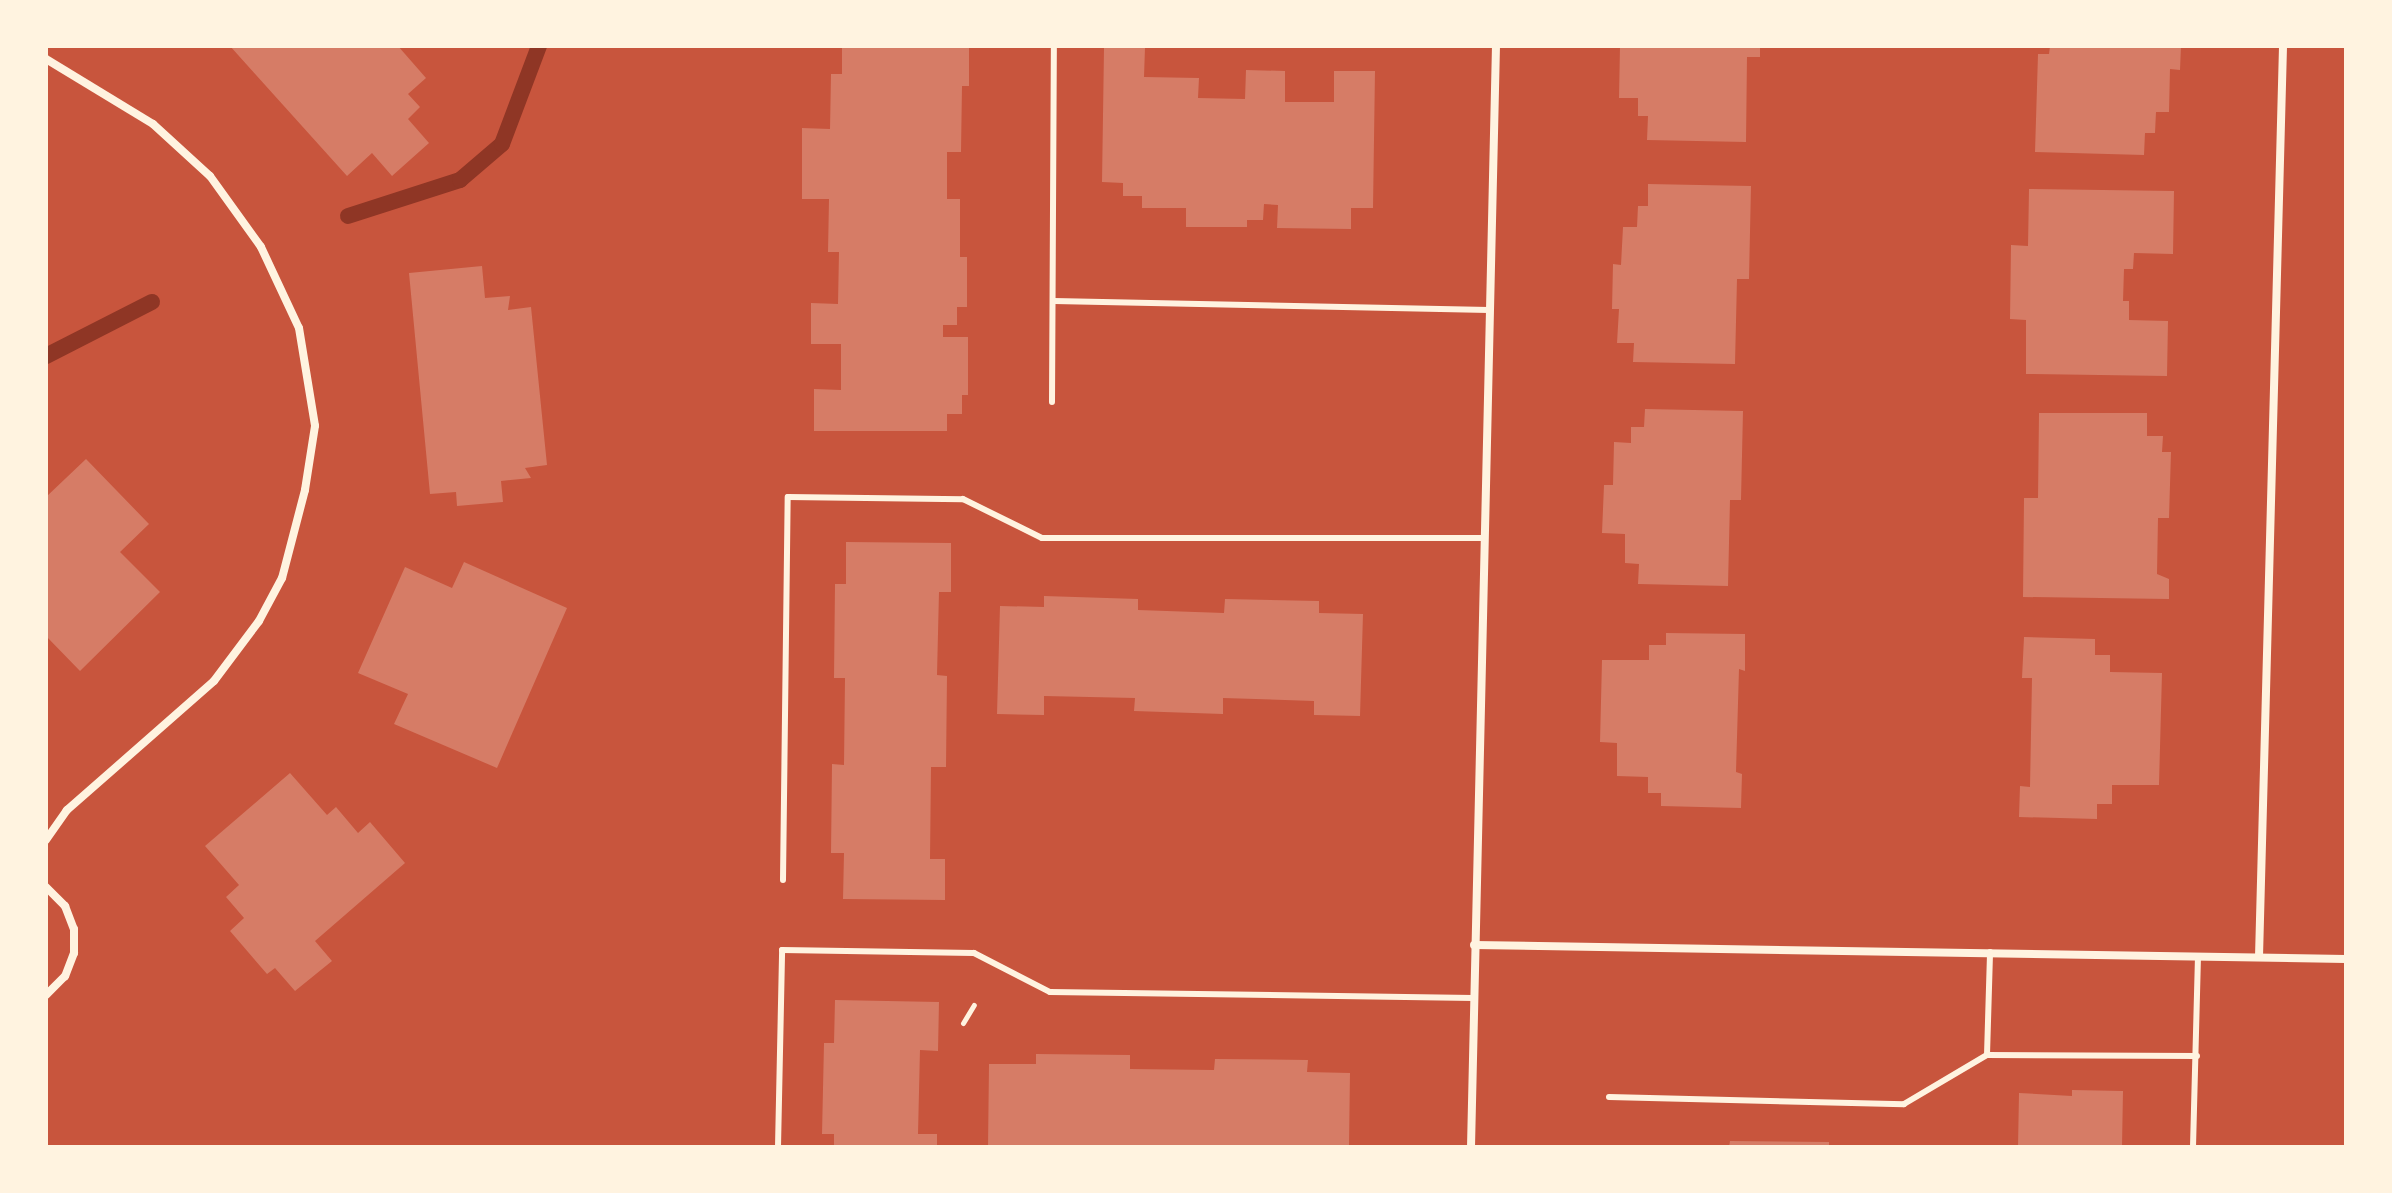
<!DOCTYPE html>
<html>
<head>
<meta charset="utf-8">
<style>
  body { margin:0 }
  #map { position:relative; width:2392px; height:1193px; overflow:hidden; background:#c8553d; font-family:"Sofia Sans Condensed",sans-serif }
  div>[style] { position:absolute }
  .stream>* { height:16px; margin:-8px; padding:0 8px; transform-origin:8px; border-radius:8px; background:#8f3625 }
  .building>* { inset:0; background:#d67c66 }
  .path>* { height:5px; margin:-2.5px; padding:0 2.5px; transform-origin:2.5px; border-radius:2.5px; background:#fff3e0 }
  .service>* { height:6px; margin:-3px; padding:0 3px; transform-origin:3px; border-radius:3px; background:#fff3e0 }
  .minor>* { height:8px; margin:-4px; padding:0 4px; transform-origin:4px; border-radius:4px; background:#fff3e0 }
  span { translate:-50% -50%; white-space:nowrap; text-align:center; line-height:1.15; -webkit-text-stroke:6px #fff3e0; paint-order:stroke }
  .frame { position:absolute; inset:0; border:48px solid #fff3e0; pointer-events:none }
</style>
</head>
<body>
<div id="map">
  <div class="stream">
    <div style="left:348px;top:216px;width:118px;rotate:-17.8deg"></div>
    <div style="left:460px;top:180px;width:55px;rotate:-40.6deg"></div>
    <div style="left:502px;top:144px;width:105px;rotate:-69.3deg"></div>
    <div style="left:46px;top:356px;width:119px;rotate:-27deg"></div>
  </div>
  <div class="building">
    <div style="clip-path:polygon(230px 46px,398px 46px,426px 78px,408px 94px,420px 107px,408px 119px,429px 143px,392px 176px,372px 153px,347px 176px)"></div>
    <div style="clip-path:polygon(842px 46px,969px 46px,969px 86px,962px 86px,961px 152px,947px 152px,947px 199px,960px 199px,960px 257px,967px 257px,967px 307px,957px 307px,957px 325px,943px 325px,943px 337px,968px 337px,968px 395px,962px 395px,962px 414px,947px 414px,947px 431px,814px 431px,814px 389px,841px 390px,841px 344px,811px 344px,811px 303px,838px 304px,839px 252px,828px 252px,829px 199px,802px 199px,802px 128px,830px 129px,831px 74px,842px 74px)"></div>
    <div style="clip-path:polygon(1620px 46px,1760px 46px,1760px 57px,1747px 57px,1746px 142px,1647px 140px,1648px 116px,1638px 116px,1638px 98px,1619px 98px)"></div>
    <div style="clip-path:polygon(2050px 46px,2181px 46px,2180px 70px,2170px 69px,2169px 112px,2156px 112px,2155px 133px,2145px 133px,2144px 155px,2035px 152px,2038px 54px,2049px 54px)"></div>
    <div style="clip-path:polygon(1104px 48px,1145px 48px,1144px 77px,1199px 78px,1198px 98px,1245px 99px,1246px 70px,1285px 71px,1285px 102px,1334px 102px,1334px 71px,1375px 71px,1373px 208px,1351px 208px,1351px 229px,1277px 228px,1278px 205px,1264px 204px,1263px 220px,1247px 220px,1247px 227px,1186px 227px,1186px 208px,1142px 208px,1142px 196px,1123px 196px,1123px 183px,1102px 182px)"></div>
    <div style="clip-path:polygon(1648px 184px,1751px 186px,1749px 279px,1737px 279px,1735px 364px,1633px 362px,1634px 343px,1617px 343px,1619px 309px,1612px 309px,1613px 264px,1621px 265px,1623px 227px,1637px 227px,1638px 206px,1648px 206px)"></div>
    <div style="clip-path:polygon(2029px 189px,2174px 191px,2173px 254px,2134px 253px,2133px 269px,2124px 269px,2123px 301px,2129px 301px,2129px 320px,2168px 321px,2167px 376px,2026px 374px,2026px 320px,2010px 319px,2011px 245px,2028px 246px)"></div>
    <div style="clip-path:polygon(482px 266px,485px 298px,510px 296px,508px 310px,531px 307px,547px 465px,525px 468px,531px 478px,501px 481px,503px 502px,457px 506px,456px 492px,430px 494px,409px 273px)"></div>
    <div style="clip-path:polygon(1645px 409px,1743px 411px,1741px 500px,1730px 500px,1728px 586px,1638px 584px,1639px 564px,1625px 563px,1625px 534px,1602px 533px,1604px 485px,1613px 485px,1614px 442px,1631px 443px,1631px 427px,1644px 427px)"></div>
    <div style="clip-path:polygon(2039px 413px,2147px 413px,2147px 436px,2163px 436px,2162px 452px,2171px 452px,2169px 518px,2158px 518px,2157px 574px,2169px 579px,2169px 599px,2023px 597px,2024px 498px,2038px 498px)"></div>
    <div style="clip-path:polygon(86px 459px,149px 524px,120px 552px,160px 592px,80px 671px,46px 636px,46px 497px)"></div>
    <div style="clip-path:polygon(846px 542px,951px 543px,951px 592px,939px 592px,937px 675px,947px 676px,946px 767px,931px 767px,930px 859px,945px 859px,945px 900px,843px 899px,844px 853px,831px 853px,832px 764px,844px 765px,845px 678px,834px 678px,835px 584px,846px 584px)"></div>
    <div style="clip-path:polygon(464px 562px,567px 608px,497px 768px,394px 724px,408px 694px,358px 673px,405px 567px,452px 588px)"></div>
    <div style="clip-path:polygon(1044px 596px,1138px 599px,1138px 610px,1224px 613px,1225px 599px,1319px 601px,1319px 613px,1363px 614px,1360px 716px,1314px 715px,1314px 701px,1223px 698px,1223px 714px,1134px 711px,1135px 698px,1044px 696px,1044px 715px,997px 714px,1000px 606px,1044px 607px)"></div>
    <div style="clip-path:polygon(1666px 633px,1745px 634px,1745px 671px,1739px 669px,1736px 772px,1742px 774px,1741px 808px,1661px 806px,1661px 793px,1648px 793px,1648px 777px,1617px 776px,1617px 743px,1600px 742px,1602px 660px,1649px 660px,1649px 645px,1666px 645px)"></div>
    <div style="clip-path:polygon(2024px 637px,2095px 639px,2095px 655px,2110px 655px,2110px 672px,2162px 673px,2159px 785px,2112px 785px,2112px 804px,2097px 804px,2097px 819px,2019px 817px,2020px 786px,2030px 787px,2032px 678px,2022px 678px)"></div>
    <div style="clip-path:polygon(290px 773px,327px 815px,336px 807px,358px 833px,370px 822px,405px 863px,315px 941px,332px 961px,295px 991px,275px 968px,267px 974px,230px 931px,244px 918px,226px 897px,239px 885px,205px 846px)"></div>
    <div style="clip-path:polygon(835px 1000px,939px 1002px,938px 1051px,920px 1050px,918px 1134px,937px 1134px,937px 1147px,834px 1147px,834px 1134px,822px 1134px,824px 1043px,834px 1043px)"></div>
    <div style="clip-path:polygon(1036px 1054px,1130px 1055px,1130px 1069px,1214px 1070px,1215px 1059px,1308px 1060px,1307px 1072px,1350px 1073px,1349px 1147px,988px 1147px,989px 1064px,1036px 1064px)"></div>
    <div style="clip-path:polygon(2072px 1090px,2123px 1091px,2122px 1147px,2018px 1147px,2019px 1093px,2072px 1096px)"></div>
    <div style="clip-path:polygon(1730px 1141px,1829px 1142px,1829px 1147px,1729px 1147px)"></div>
  </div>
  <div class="path">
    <div style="left:963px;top:1023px;width:21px;rotate:-59deg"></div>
  </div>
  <div class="service">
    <div style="left:1054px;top:301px;width:435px;rotate:1.2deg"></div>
    <div style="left:1052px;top:402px;width:356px;rotate:-89.7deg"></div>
    <div style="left:783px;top:880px;width:383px;rotate:-89.3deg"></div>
    <div style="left:788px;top:497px;width:175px;rotate:0.7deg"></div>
    <div style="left:963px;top:499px;width:88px;rotate:26.3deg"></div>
    <div style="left:1042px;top:538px;width:441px"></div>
    <div style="left:1987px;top:1055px;width:103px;rotate:-88.3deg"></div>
    <div style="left:1609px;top:1097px;width:295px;rotate:1.4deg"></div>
    <div style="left:1904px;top:1104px;width:96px;rotate:-30.6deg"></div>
    <div style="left:1987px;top:1055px;width:210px;rotate:0.3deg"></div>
    <div style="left:778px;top:1147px;width:197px;rotate:-88.8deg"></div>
    <div style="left:782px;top:950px;width:192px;rotate:0.9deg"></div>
    <div style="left:974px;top:953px;width:85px;rotate:27.2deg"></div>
    <div style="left:1050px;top:992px;width:423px;rotate:0.8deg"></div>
    <div style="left:2193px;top:1147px;width:190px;rotate:-88.5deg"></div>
  </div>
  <div class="minor">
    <div style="left:46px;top:59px;width:125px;rotate:31.3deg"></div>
    <div style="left:153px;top:124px;width:77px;rotate:42.4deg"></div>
    <div style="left:210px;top:176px;width:87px;rotate:54.3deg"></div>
    <div style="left:261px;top:247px;width:89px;rotate:64.9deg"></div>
    <div style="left:299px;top:328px;width:99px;rotate:80.7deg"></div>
    <div style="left:315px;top:426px;width:65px;rotate:98.9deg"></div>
    <div style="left:305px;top:490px;width:91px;rotate:104.6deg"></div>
    <div style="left:282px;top:578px;width:49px;rotate:118.1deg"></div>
    <div style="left:259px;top:621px;width:75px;rotate:126.9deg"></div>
    <div style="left:214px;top:681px;width:196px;rotate:138.7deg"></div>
    <div style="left:67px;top:810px;width:37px;rotate:125deg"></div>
    <div style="left:46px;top:887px;width:27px;rotate:45deg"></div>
    <div style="left:65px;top:906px;width:25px;rotate:69deg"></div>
    <div style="left:74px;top:929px;width:24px;rotate:90deg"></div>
    <div style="left:74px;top:953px;width:25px;rotate:111deg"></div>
    <div style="left:65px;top:976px;width:27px;rotate:135deg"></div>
    <div style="left:1474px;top:945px;width:872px;rotate:0.92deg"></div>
    <div style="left:2259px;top:957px;width:911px;rotate:-88.49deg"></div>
    <div style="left:1471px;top:1147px;width:1101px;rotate:-88.7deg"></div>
  </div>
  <div class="frame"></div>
</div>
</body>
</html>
